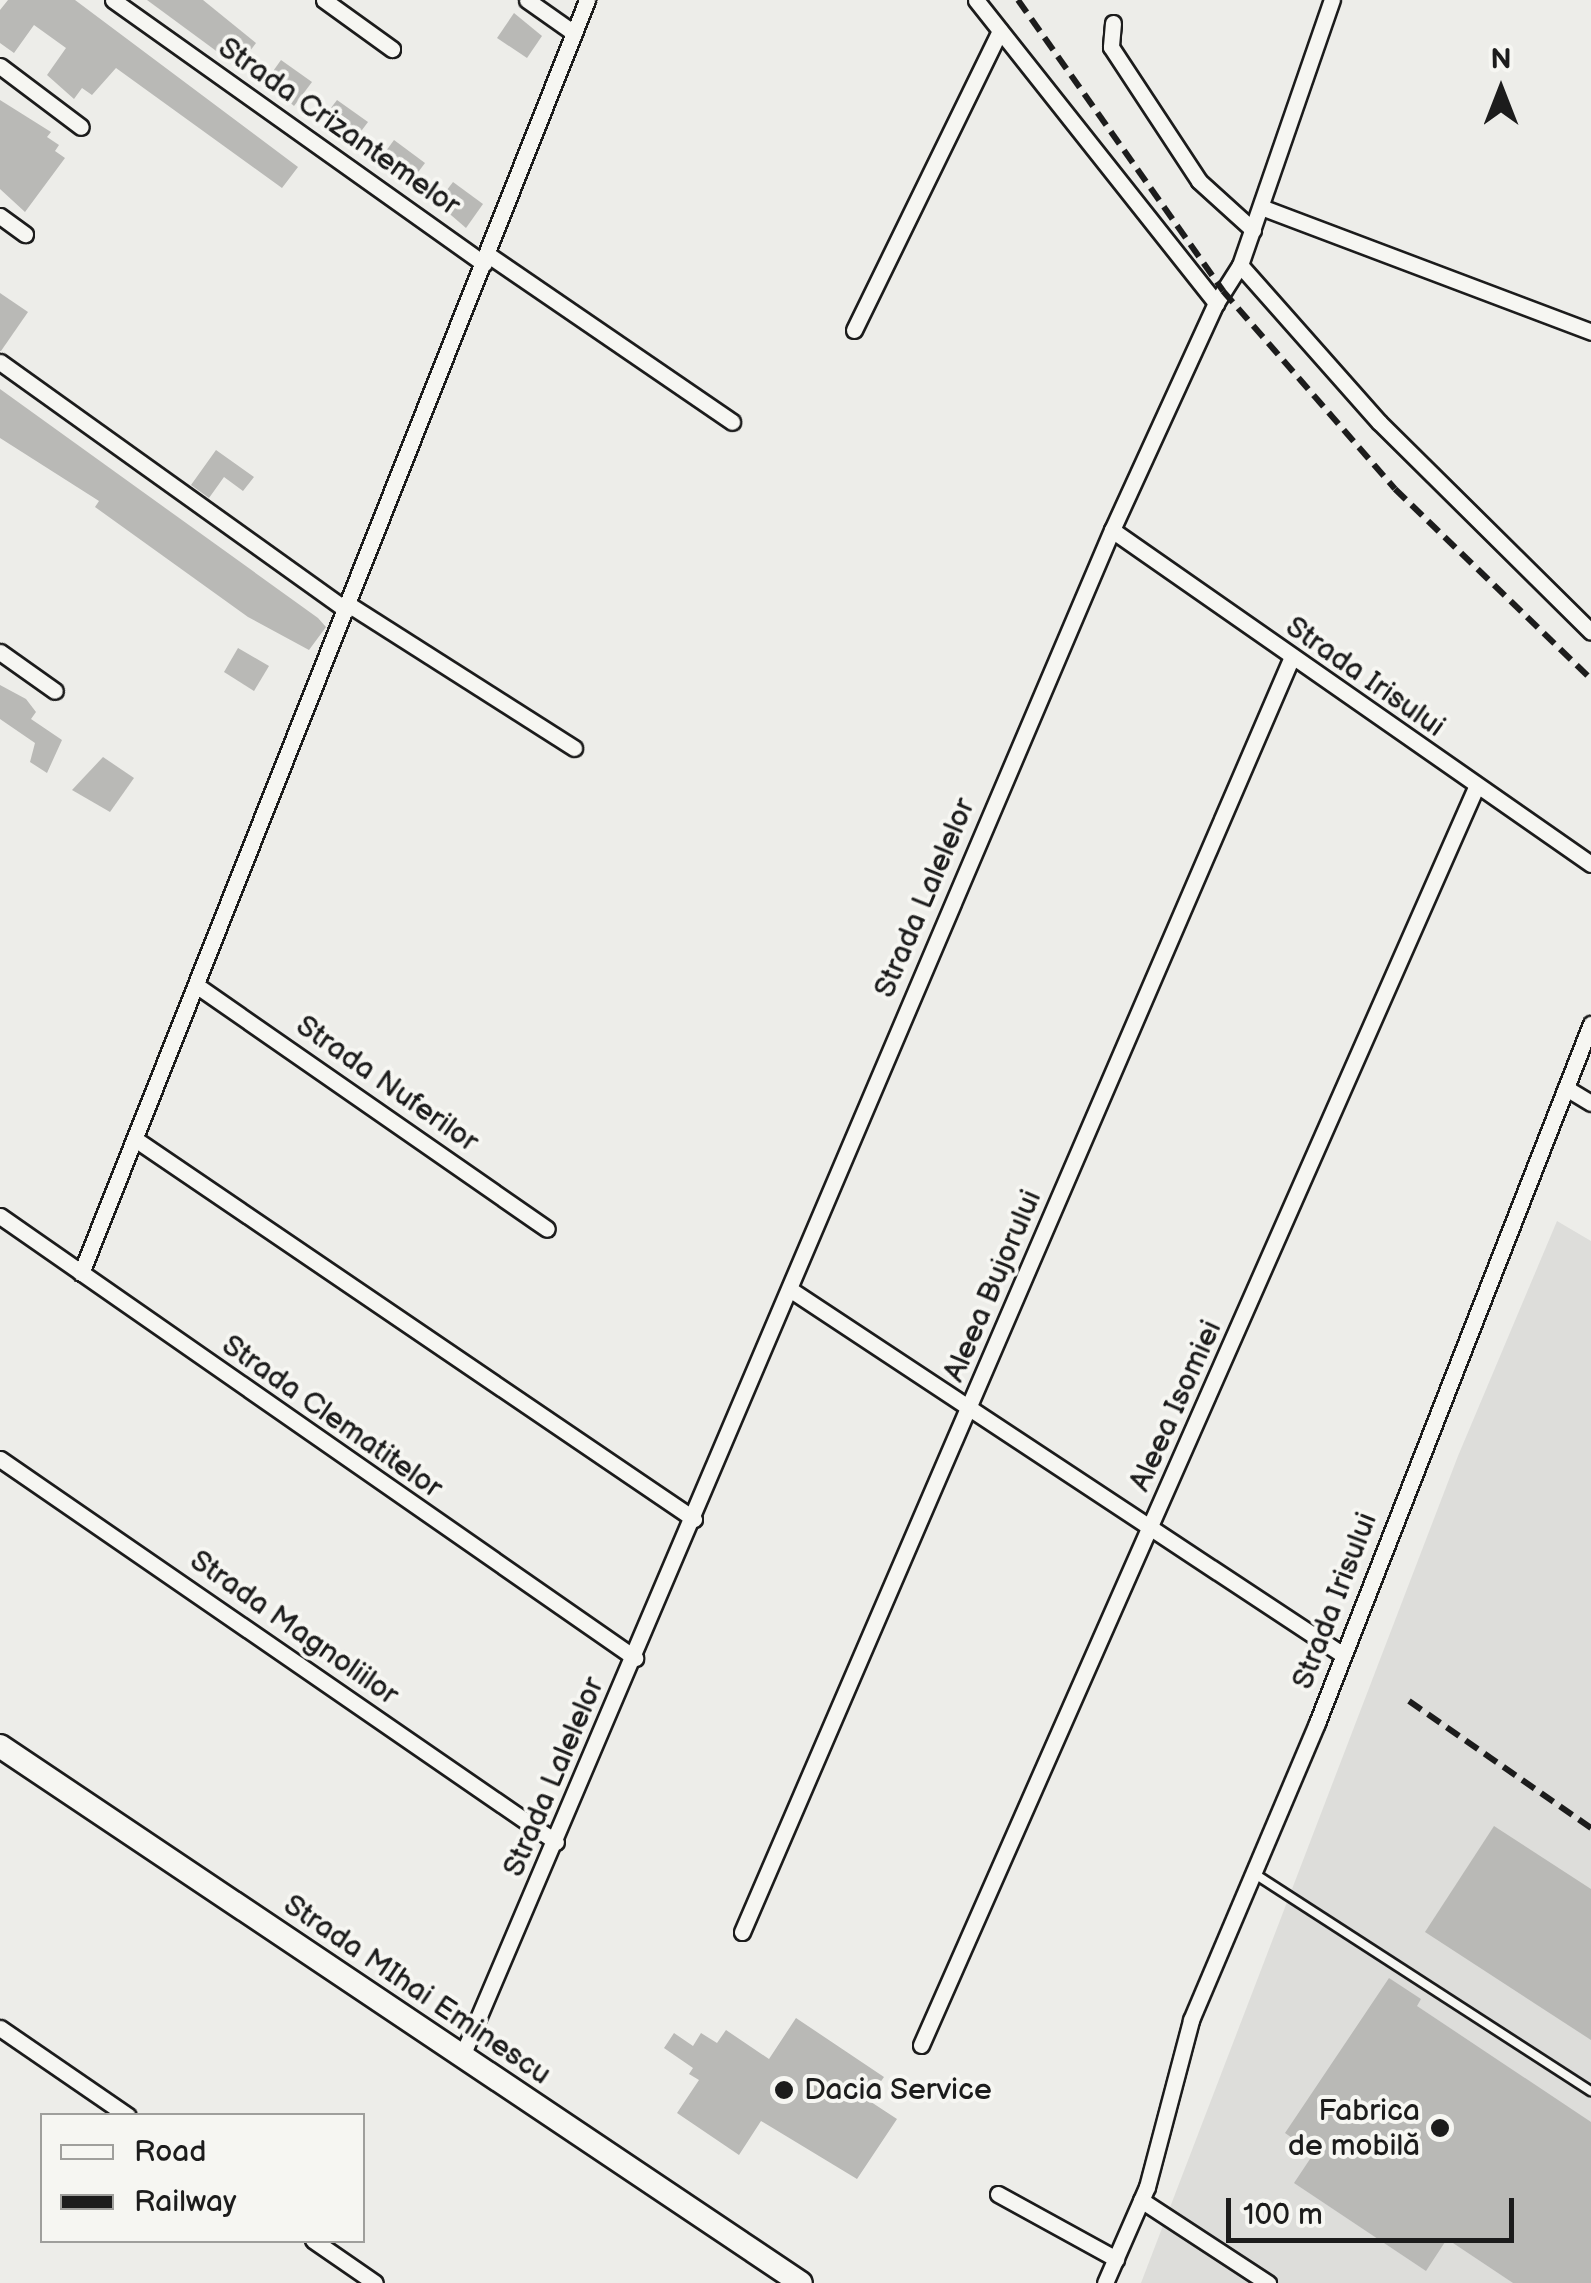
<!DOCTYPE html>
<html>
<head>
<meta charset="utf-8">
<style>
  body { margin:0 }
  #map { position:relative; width:1591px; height:2283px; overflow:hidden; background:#edede9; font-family:"Balsamiq Sans",sans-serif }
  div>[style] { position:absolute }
  .built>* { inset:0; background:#ddddda }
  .building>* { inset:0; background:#b9b9b6 }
  .roads { filter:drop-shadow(2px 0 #1c1c1c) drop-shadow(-2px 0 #1c1c1c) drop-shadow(0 2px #1c1c1c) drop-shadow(0 -2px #1c1c1c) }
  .service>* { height:8px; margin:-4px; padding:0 4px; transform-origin:4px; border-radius:4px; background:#f6f6f2 }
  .minor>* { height:15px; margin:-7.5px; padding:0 7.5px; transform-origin:7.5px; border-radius:7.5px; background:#f6f6f2 }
  .primary>* { height:22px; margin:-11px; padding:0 11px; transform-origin:11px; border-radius:11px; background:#f6f6f2 }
  .rail>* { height:6px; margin-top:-3px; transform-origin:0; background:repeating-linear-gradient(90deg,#1c1c1c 0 15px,transparent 0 23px) }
  .dots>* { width:28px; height:28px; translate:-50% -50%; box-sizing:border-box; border:5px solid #f6f6f2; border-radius:50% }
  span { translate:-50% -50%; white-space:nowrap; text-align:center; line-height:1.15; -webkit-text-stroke:8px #f6f6f2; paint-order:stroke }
  .street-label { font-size:30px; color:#1c1c1c }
  .poi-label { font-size:30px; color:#1c1c1c }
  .left { translate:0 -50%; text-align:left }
  .right { translate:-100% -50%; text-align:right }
  .legend { position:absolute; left:40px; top:2113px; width:325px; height:130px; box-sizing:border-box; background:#f6f6f2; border:2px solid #9f9f9c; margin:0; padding:12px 18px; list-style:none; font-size:30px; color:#1c1c1c }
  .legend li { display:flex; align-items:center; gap:20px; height:50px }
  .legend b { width:50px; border:2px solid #9f9f9c }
  .north { position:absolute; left:1451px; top:40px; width:100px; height:100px; -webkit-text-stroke:8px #f6f6f2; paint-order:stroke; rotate:0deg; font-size:28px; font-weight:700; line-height:40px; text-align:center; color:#1c1c1c }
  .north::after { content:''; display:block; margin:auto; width:35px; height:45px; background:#1c1c1c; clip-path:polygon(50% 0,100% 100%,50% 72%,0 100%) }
  .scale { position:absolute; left:1226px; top:2198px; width:288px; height:45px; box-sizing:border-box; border:5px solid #1c1c1c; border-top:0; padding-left:12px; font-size:30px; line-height:35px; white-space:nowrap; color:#1c1c1c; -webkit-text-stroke:8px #f6f6f2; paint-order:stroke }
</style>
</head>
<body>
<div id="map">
  <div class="built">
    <div style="clip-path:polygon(1557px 1221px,1591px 1241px,1591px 2283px,1141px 2283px,1458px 1456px)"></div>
  </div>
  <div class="building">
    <div style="clip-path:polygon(8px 0,75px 0,298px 167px,282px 188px,116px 68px,92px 95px,82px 88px,74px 99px,47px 75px,66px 48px,34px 25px,14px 53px,0 43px,0 10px)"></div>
    <div style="clip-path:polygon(147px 0,203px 0,256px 43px,238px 67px)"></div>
    <div style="clip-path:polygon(514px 13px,542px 36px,527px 58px,497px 38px)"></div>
    <div style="clip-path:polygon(281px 60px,312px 82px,294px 106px,266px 81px)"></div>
    <div style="clip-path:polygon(0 100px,51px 132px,47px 137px,59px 145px,55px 151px,65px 158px,25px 212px,0 189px)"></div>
    <div style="clip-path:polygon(337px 100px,368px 122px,350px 146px,321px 121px)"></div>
    <div style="clip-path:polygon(394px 140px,425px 163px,407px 187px,378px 162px)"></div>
    <div style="clip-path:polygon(453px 182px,483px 204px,466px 228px,437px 203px)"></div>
    <div style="clip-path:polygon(0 293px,28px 312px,1px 351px,0 351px)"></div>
    <div style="clip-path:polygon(0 389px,318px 618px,326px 627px,309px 650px,248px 617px,95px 507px,99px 501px,0 438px)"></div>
    <div style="clip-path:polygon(216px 450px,254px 477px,243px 491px,224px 477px,209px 498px,191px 485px)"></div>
    <div style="clip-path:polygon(238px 648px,269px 666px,254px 691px,224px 672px)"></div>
    <div style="clip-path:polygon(0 685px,26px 699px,36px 712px,31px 719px,62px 740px,47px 773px,30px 762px,35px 743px,0 719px)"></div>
    <div style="clip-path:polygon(103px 757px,134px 778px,110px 812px,72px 790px)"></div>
    <div style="clip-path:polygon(1494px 1826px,1591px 1889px,1591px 2040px,1425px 1932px)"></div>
    <div style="clip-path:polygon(1389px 1978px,1421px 1999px,1417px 2006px,1591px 2122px,1591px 2283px,1513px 2283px,1447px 2239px,1426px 2271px,1294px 2183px,1314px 2153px,1285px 2133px)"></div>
    <div style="clip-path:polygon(796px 2018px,884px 2077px,868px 2100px,897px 2119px,857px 2179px,761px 2121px,739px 2155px,677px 2113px,699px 2080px,689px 2074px,693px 2068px,664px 2048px,674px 2033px,693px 2046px,701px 2033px,717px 2043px,726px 2030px,769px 2059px)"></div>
  </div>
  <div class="roads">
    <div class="service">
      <div style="left:1255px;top:1874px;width:400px;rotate:32.9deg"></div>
    </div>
    <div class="minor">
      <div style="left:113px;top:0;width:455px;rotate:35.4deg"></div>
      <div style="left:324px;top:0;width:84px;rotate:35.8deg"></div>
      <div style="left:527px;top:0;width:57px;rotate:35.1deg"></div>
      <div style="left:976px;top:0;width:387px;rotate:51.6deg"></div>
      <div style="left:1113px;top:23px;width:24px;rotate:95deg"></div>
      <div style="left:1111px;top:47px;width:160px;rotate:56.7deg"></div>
      <div style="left:1199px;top:181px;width:73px;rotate:42.2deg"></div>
      <div style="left:0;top:66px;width:101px;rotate:37deg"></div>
      <div style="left:1261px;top:207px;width:353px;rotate:20.7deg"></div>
      <div style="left:0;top:216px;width:31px;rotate:36deg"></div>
      <div style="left:487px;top:254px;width:297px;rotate:34.4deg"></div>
      <div style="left:1240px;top:265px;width:210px;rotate:48.5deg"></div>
      <div style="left:1379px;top:422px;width:298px;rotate:44.7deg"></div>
      <div style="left:854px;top:330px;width:333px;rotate:-64deg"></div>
      <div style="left:0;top:362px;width:426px;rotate:35.6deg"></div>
      <div style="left:1112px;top:530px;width:584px;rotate:34.89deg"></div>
      <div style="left:348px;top:604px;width:268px;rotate:32.5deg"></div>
      <div style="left:0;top:652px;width:67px;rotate:35.3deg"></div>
      <div style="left:196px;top:985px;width:427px;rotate:34.8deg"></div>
      <div style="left:1566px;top:1088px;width:29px;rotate:31deg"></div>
      <div style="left:135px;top:1139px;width:676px;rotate:34.21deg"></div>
      <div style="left:0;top:1216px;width:774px;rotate:34.84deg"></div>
      <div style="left:81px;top:1273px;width:1370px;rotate:-68.32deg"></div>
      <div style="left:791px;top:1290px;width:662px;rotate:33.47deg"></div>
      <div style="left:0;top:1459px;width:675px;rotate:34.56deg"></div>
      <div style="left:742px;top:1932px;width:1386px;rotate:-66.67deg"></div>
      <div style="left:0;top:2028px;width:155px;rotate:34.5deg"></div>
      <div style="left:921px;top:2045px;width:1375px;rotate:-66.19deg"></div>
      <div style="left:462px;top:2056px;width:1659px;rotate:-66.93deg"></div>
      <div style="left:1112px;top:530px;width:250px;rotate:-65.4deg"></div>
      <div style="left:1216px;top:303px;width:45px;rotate:-57.7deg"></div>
      <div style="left:1240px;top:265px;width:281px;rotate:-70.9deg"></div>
      <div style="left:998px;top:2194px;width:135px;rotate:28.8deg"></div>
      <div style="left:1141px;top:2200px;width:152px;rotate:33.2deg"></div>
      <div style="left:313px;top:2240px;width:75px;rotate:34.7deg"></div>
      <div style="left:1105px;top:2283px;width:105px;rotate:-66.4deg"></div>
      <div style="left:1147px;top:2187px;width:173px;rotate:-75.2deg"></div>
      <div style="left:1191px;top:2020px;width:323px;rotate:-67deg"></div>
      <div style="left:1317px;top:1723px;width:751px;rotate:-68.6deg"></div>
    </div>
    <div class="primary">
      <div style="left:0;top:1746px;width:964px;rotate:33.84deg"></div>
    </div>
  </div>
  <div class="rail">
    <div style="left:1018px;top:0;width:356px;rotate:54.8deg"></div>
    <div style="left:1223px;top:291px;width:262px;rotate:49deg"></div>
    <div style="left:1395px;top:489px;width:273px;rotate:44.1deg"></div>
    <div style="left:1409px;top:1701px;width:222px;rotate:34.9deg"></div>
  </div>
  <div class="dots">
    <div style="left:784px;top:2090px;background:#1c1c1c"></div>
    <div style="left:1440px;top:2128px;background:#1c1c1c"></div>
  </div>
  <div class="street-label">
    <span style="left:339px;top:127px;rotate:35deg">Strada Crizantemelor</span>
    <span style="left:1365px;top:677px;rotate:35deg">Strada Irisului</span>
    <span style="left:925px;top:898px;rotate:-67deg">Strada Lalelelor</span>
    <span style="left:387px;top:1084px;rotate:35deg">Strada Nuferilor</span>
    <span style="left:993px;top:1286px;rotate:-67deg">Aleea Bujorului</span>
    <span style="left:1176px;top:1406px;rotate:-66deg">Aleea Isomiei</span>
    <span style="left:332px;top:1417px;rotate:35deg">Strada Clematitelor</span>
    <span style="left:1335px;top:1601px;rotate:-69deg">Strada Irisului</span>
    <span style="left:294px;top:1628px;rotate:35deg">Strada Magnoliilor</span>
    <span style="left:554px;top:1777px;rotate:-67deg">Strada Lalelelor</span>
    <span style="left:417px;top:1990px;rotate:34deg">Strada MIhai Eminescu</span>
  </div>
  <div class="poi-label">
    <span class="left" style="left:804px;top:2090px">Dacia Service</span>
    <span class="right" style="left:1420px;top:2128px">Fabrica<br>de mobilă</span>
  </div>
  <ul class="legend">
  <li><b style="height:12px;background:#f6f6f2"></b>Road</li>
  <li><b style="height:12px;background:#1c1c1c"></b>Railway</li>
  </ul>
  <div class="north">N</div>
  <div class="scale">100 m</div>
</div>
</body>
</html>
